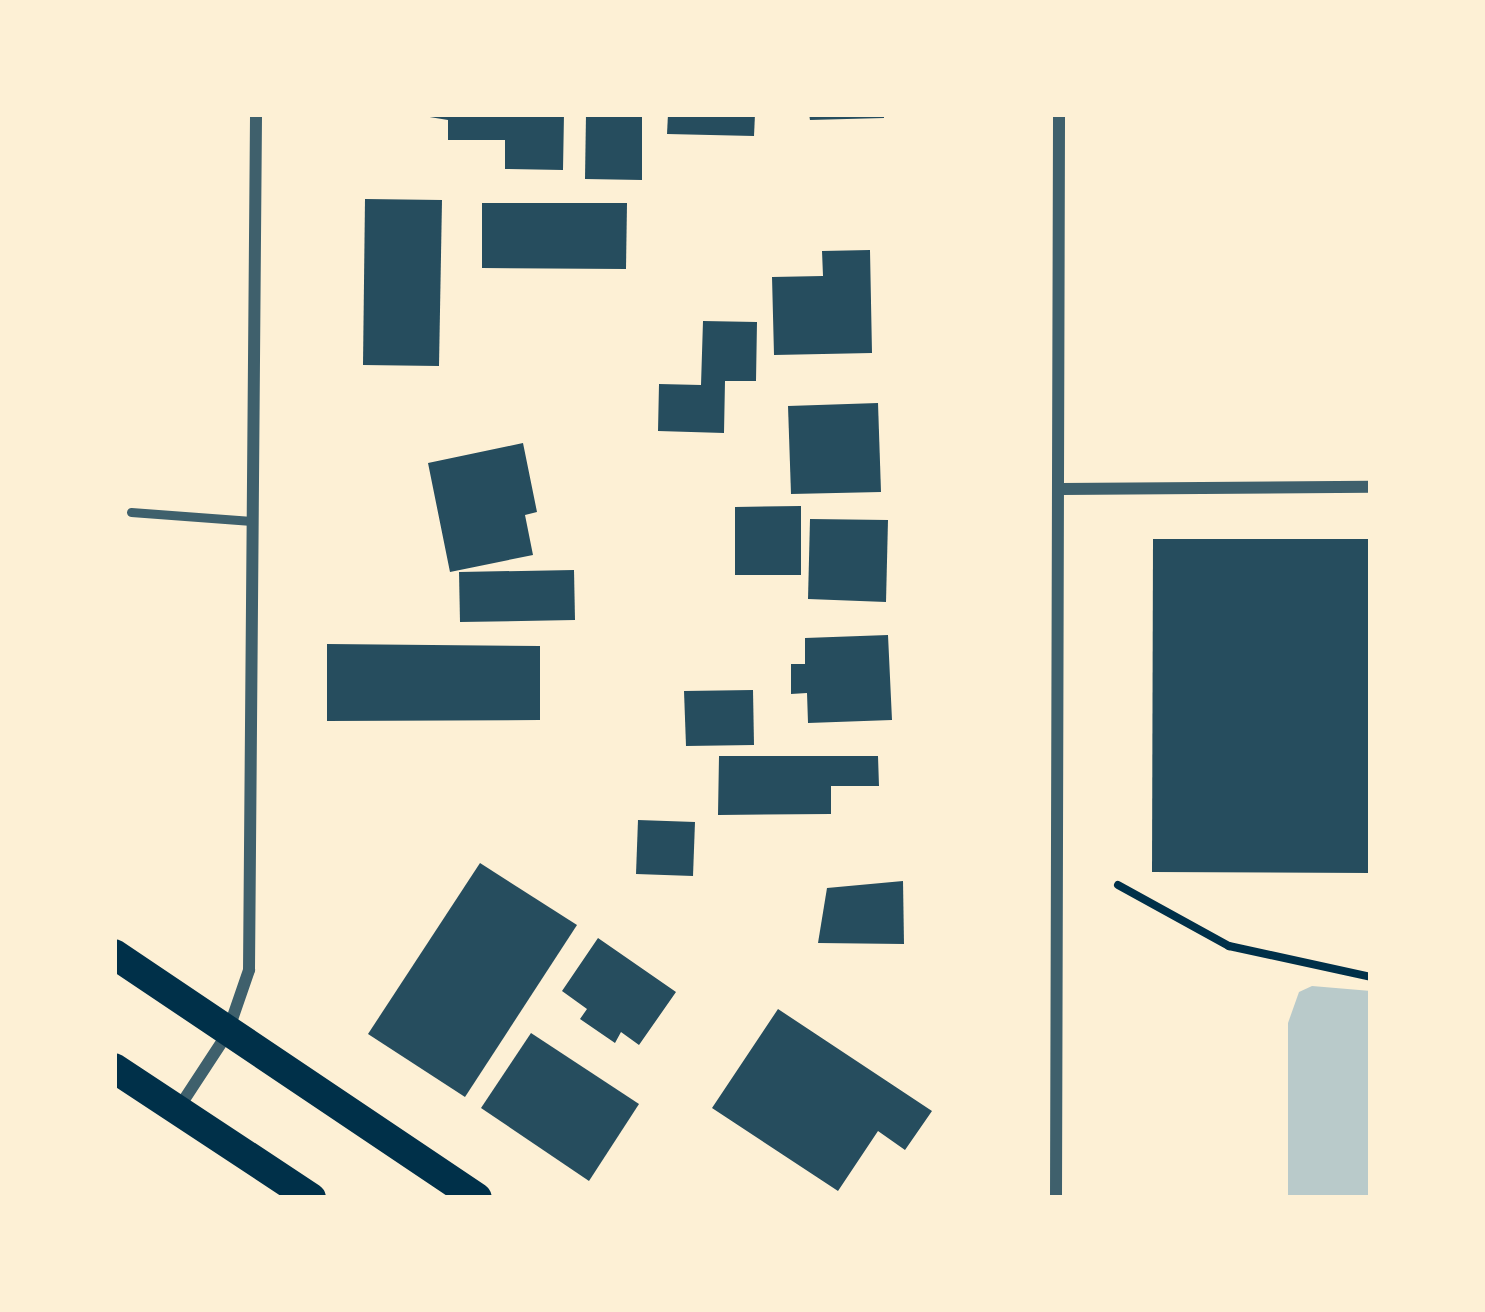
<!DOCTYPE html>
<html>
<head>
<meta charset="utf-8">
<style>
  body { margin:0 }
  #map { position:relative; width:1485px; height:1312px; overflow:hidden; background:#fdf0d5; font-family:Overpass,sans-serif }
  div>[style] { position:absolute }
  .green>* { inset:0; background:#b9caca }
  .building>* { inset:0; background:#264d5e }
  .path>* { height:8px; margin:-4px; padding:0 4px; transform-origin:4px; border-radius:4px; background:#003049 }
  .service>* { height:9px; margin:-4.5px; padding:0 4.5px; transform-origin:4.5px; border-radius:4.5px; background:#3f606c }
  .minor>* { height:12px; margin:-6px; padding:0 6px; transform-origin:6px; border-radius:6px; background:#3f606c }
  .primary>* { height:30px; margin:-15px; padding:0 15px; transform-origin:15px; border-radius:15px; background:#003049 }
  span { translate:-50% -50%; white-space:nowrap; text-align:center; line-height:1.15; -webkit-text-stroke:9px #fdf0d5; paint-order:stroke }
  .frame { position:absolute; inset:0; border:117px solid #fdf0d5; pointer-events:none }
</style>
</head>
<body>
<div id="map">
  <div class="green">
    <div style="clip-path:polygon(1312px 986px,1371px 991px,1371px 1198px,1288px 1198px,1288px 1023px,1299px 992px)"></div>
  </div>
  <div class="building">
    <div style="clip-path:polygon(411px 114px,564px 114px,563px 170px,505px 169px,505px 140px,448px 140px,448px 120px)"></div>
    <div style="clip-path:polygon(586px 114px,642px 114px,642px 180px,585px 179px)"></div>
    <div style="clip-path:polygon(668px 114px,755px 114px,754px 136px,667px 134px)"></div>
    <div style="clip-path:polygon(809px 114px,884px 114px,884px 118px,810px 120px)"></div>
    <div style="clip-path:polygon(365px 199px,442px 200px,439px 366px,363px 365px)"></div>
    <div style="clip-path:polygon(482px 203px,627px 203px,626px 269px,482px 268px)"></div>
    <div style="clip-path:polygon(870px 250px,872px 353px,774px 355px,772px 277px,823px 276px,822px 251px)"></div>
    <div style="clip-path:polygon(703px 321px,757px 322px,756px 381px,725px 381px,724px 433px,658px 431px,659px 384px,701px 385px)"></div>
    <div style="clip-path:polygon(878px 403px,881px 492px,791px 494px,788px 406px)"></div>
    <div style="clip-path:polygon(523px 443px,537px 512px,525px 515px,533px 555px,450px 572px,428px 463px)"></div>
    <div style="clip-path:polygon(801px 506px,801px 575px,735px 575px,735px 507px)"></div>
    <div style="clip-path:polygon(810px 519px,888px 520px,886px 602px,808px 599px)"></div>
    <div style="clip-path:polygon(1153px 539px,1371px 539px,1371px 873px,1152px 872px)"></div>
    <div style="clip-path:polygon(574px 570px,575px 620px,460px 622px,459px 572px)"></div>
    <div style="clip-path:polygon(888px 635px,892px 720px,808px 723px,807px 693px,791px 694px,791px 664px,805px 664px,805px 638px)"></div>
    <div style="clip-path:polygon(327px 644px,540px 646px,540px 720px,327px 721px)"></div>
    <div style="clip-path:polygon(753px 690px,754px 745px,686px 746px,684px 691px)"></div>
    <div style="clip-path:polygon(719px 756px,878px 756px,879px 786px,831px 786px,831px 814px,718px 815px)"></div>
    <div style="clip-path:polygon(638px 820px,695px 822px,693px 876px,636px 874px)"></div>
    <div style="clip-path:polygon(480px 863px,577px 925px,465px 1097px,368px 1034px)"></div>
    <div style="clip-path:polygon(903px 881px,904px 944px,818px 943px,827px 888px)"></div>
    <div style="clip-path:polygon(598px 938px,676px 992px,639px 1045px,621px 1032px,615px 1043px,580px 1019px,587px 1009px,562px 991px)"></div>
    <div style="clip-path:polygon(778px 1009px,932px 1111px,905px 1150px,878px 1131px,838px 1191px,712px 1108px)"></div>
    <div style="clip-path:polygon(531px 1033px,639px 1104px,589px 1181px,481px 1108px)"></div>
  </div>
  <div class="path">
    <div style="left:1118px;top:885px;width:127px;rotate:28.8deg"></div>
    <div style="left:1229px;top:946px;width:145px;rotate:12.3deg"></div>
  </div>
  <div class="service">
    <div style="left:131px;top:512px;width:121px;rotate:4.3deg"></div>
  </div>
  <div class="minor">
    <div style="left:1061px;top:489px;width:310px;rotate:-0.4deg"></div>
    <div style="left:178px;top:1109px;width:90px;rotate:-56.8deg"></div>
    <div style="left:227px;top:1034px;width:68px;rotate:-71deg"></div>
    <div style="left:249px;top:970px;width:856px;rotate:-89.53deg"></div>
    <div style="left:1056px;top:1198px;width:1084px;rotate:-89.84deg"></div>
  </div>
  <div class="primary">
    <div style="left:114px;top:954px;width:437px;rotate:33.9deg"></div>
    <div style="left:114px;top:1068px;width:236px;rotate:33.4deg"></div>
  </div>
  <div class="frame"></div>
</div>
</body>
</html>
